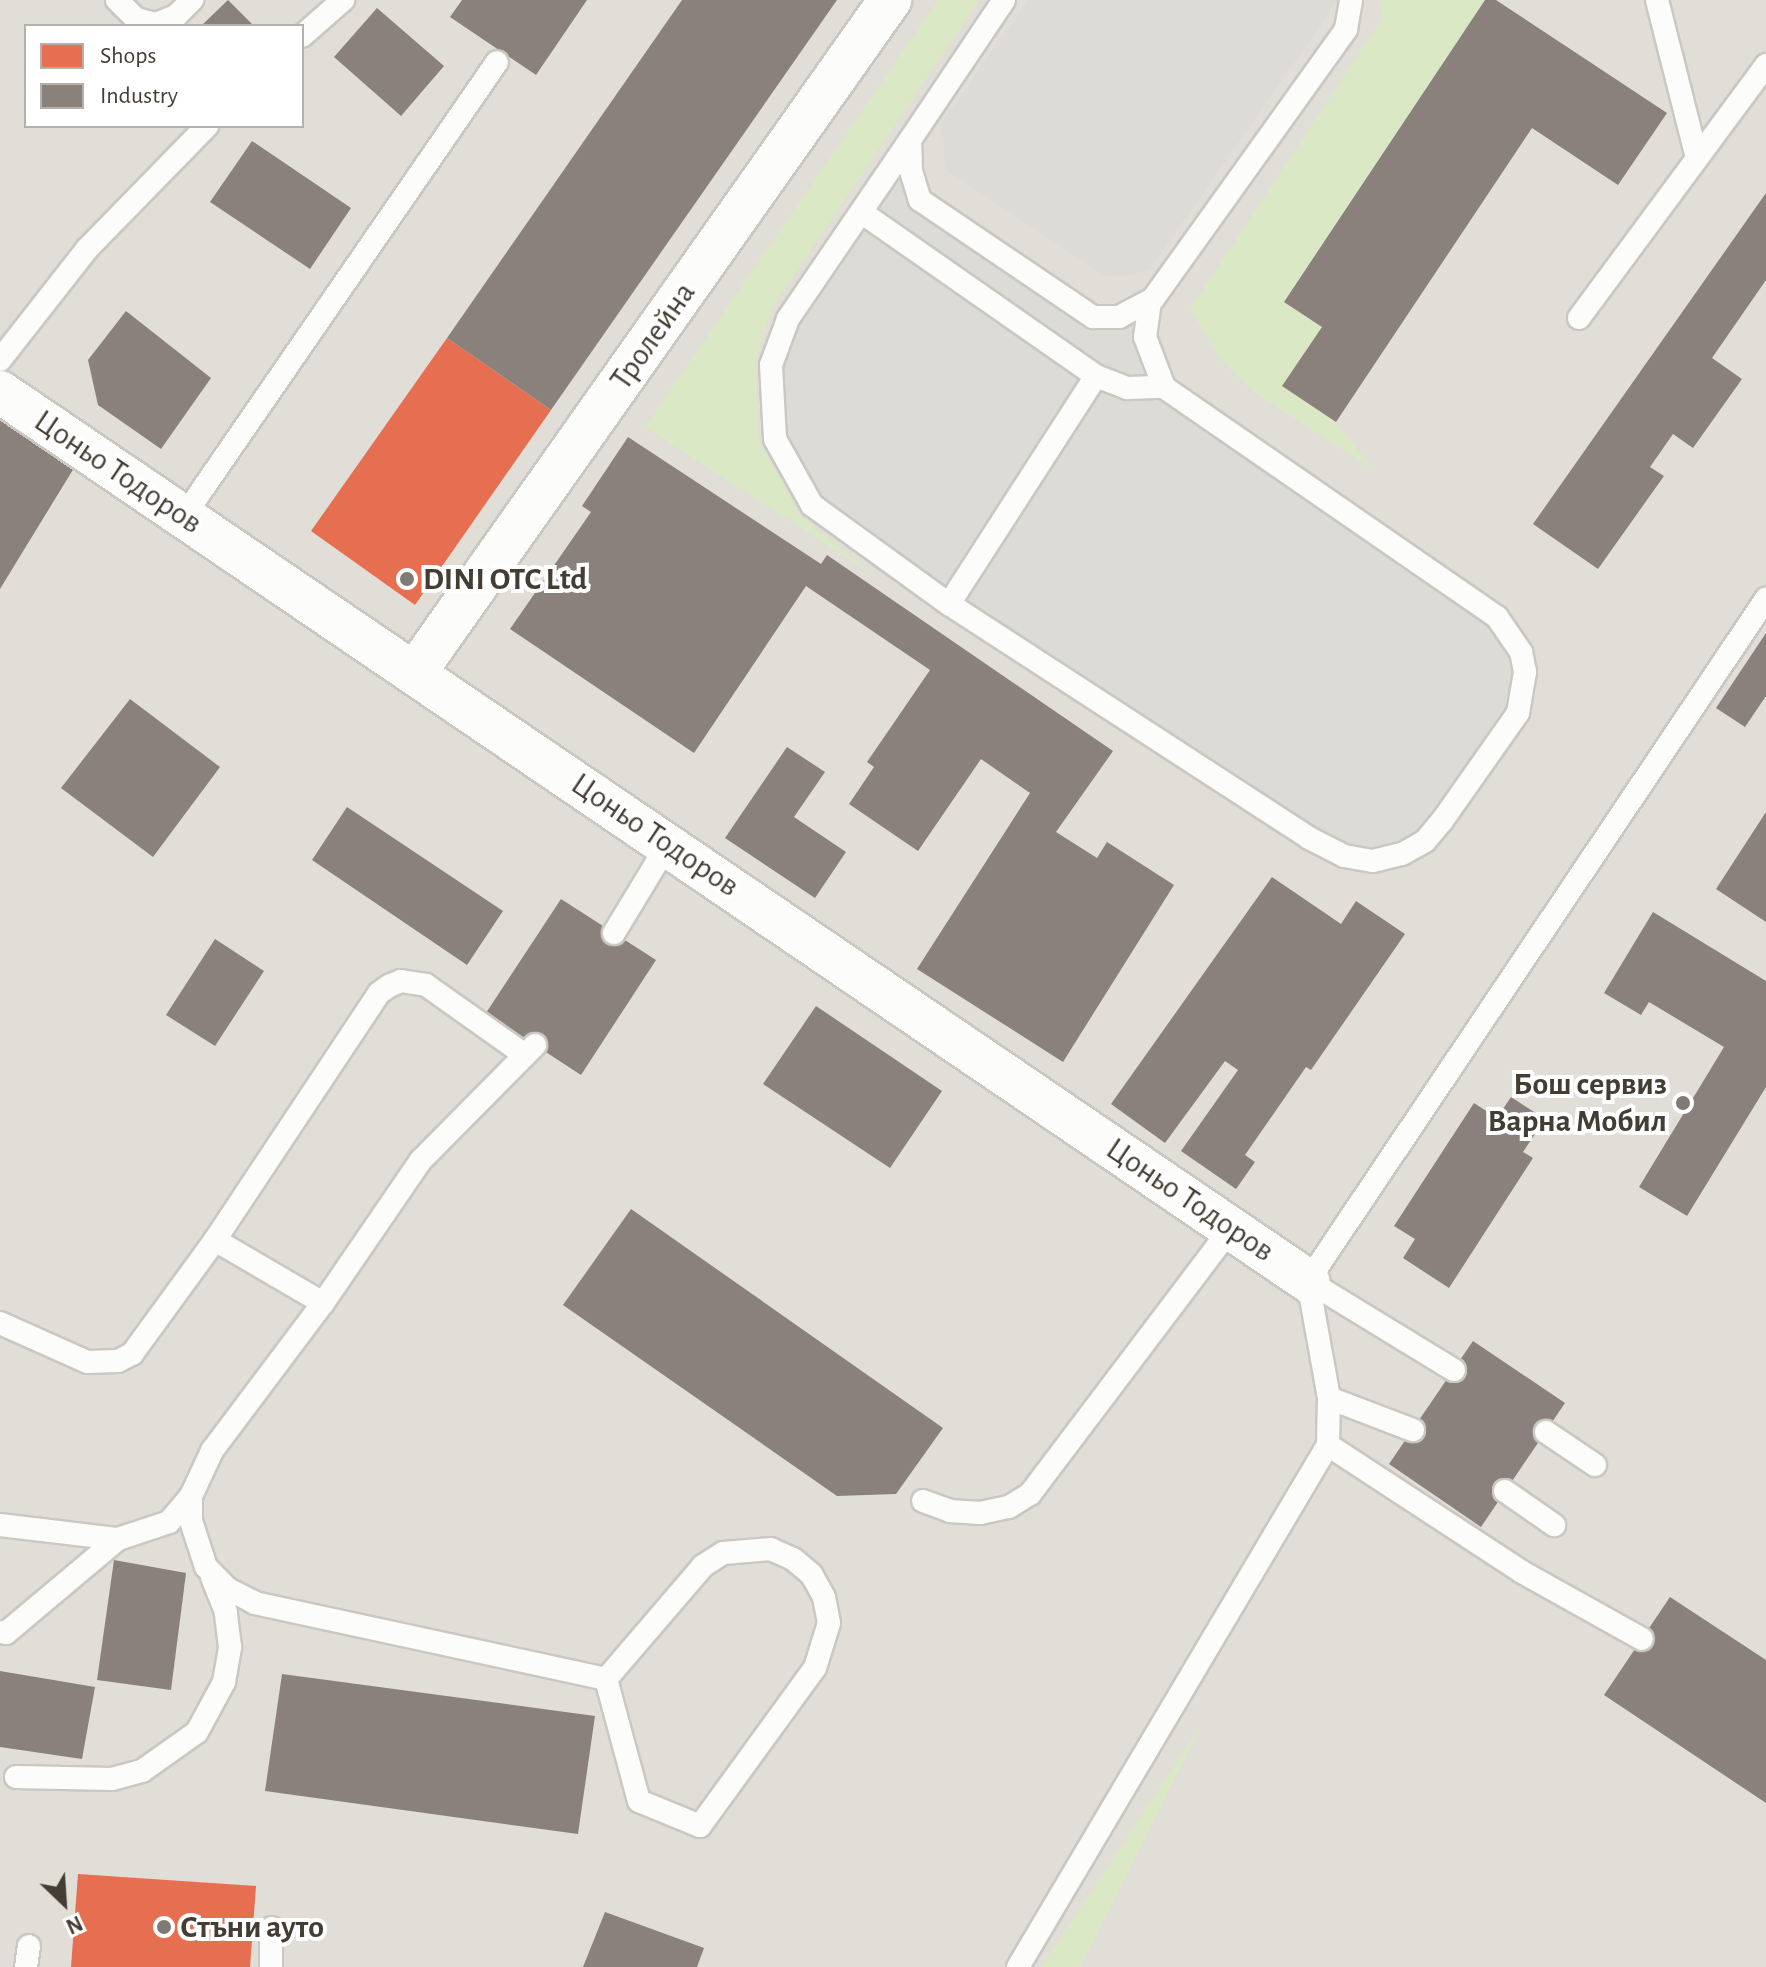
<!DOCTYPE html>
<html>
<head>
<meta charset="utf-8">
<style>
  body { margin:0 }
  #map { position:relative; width:1766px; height:1967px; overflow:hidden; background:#eeece6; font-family:"Alegreya Sans",sans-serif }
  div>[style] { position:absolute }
  .industrial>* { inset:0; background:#e1ddd7 }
  .green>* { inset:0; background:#dae8c6 }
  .parking>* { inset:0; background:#dddbd6 }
  .shops>* { inset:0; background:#e76f51 }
  .industry>* { inset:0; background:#8a817c }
  .roads { filter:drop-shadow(2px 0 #cac8c2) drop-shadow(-2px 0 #cac8c2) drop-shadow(0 2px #cac8c2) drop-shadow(0 -2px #cac8c2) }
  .service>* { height:22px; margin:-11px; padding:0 11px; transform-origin:11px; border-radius:11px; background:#fcfcfb }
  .minor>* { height:42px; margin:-21px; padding:0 21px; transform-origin:21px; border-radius:21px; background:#fcfcfb }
  .dots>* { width:22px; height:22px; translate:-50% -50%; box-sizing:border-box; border:4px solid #fff; border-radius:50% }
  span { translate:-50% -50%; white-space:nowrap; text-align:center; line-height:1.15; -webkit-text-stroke:8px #fff; paint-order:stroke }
  .street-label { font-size:32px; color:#433d33 }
  .poi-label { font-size:32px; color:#433d33; font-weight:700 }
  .left { translate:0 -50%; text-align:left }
  .right { translate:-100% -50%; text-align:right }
  .legend { position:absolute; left:24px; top:24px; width:280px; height:104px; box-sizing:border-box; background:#fff; border:2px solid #b4b1ad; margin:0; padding:10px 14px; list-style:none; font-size:24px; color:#433d33 }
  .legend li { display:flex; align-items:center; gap:16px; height:40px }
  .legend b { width:40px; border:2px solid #b4b1ad }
  .north { position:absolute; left:24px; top:1863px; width:80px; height:80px; -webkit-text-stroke:6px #fff; paint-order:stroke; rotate:155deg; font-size:22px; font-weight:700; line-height:32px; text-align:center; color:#433d33 }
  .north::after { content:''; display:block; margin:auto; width:28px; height:36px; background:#433d33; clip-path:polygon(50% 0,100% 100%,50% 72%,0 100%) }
</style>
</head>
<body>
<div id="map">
  <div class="industrial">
    <div style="clip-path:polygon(evenodd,0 0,1766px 0,1766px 1967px,0 1967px,0 0,26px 26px,302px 26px,302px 126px,26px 126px,26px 26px)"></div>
  </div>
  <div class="green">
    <div style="clip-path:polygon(938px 0,979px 0,771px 310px,755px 364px,759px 441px,801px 517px,881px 580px,645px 427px)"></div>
    <div style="clip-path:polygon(1380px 0,1485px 0,1284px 302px,1322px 327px,1283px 386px,1336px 422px,1375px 471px,1252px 391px,1219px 358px,1190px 309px,1381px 20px)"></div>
    <div style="clip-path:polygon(1203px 1722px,1081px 1967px,1041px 1967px)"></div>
  </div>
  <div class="parking">
    <div style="clip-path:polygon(1028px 0,1338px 0,1150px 269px,1122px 277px,1102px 275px,946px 170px,941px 124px)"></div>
    <div style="clip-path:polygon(910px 140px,920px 200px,1093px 317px,1150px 301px,1164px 387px,1497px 617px,1524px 693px,1425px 841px,1344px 856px,812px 505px,775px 439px,771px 365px)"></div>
  </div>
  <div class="shops">
    <div style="clip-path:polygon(447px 338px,551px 410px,415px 605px,311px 531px)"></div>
    <div style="clip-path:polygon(78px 1874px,256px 1886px,250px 1967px,71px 1967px)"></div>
  </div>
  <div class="industry">
    <div style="clip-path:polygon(228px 0,254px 26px,201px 26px)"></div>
    <div style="clip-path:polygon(462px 0,587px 0,536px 75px,450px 17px)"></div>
    <div style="clip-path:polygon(682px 0,837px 0,551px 410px,447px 338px)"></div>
    <div style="clip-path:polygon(1485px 0,1496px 0,1667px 113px,1618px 185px,1532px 128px,1336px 422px,1282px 386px,1322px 327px,1284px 302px)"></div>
    <div style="clip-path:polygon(377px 8px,444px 66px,401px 116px,334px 57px)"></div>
    <div style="clip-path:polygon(252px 141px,351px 208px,310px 269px,210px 202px)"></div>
    <div style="clip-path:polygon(1766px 193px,1766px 280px,1712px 358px,1742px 379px,1693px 448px,1673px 434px,1650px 467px,1664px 476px,1598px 569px,1533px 524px)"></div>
    <div style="clip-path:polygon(126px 311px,211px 378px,161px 449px,98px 405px,88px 360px)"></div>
    <div style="clip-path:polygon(0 410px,85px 450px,0 589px)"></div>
    <div style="clip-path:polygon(628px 437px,821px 564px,827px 555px,1113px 751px,1056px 832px,1097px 858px,1107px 842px,1174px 885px,1063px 1062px,917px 969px,1030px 793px,981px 759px,918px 851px,849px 804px,874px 767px,867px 762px,930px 670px,806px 586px,694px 753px,510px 629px,591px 512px,582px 506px)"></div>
    <div style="clip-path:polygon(1766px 633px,1766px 696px,1745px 727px,1716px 708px)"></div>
    <div style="clip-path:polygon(130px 699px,220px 767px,153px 857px,61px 788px)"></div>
    <div style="clip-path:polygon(787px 747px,825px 772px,794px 817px,846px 852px,815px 898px,725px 838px)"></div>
    <div style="clip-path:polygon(347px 807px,503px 911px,467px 965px,312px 860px)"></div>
    <div style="clip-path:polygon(1766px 812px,1766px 922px,1716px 889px)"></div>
    <div style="clip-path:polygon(1272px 877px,1341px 924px,1356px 901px,1405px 934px,1311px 1070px,1306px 1067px,1245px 1155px,1255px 1162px,1236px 1189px,1181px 1151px,1238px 1070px,1225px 1061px,1165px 1143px,1111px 1104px)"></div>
    <div style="clip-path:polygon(561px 899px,656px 960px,581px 1075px,486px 1013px)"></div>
    <div style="clip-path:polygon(1653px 912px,1766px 981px,1766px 1087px,1687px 1216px,1639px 1187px,1724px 1047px,1649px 1002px,1641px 1015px,1604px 993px)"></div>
    <div style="clip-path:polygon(215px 939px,264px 971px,215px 1046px,166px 1015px)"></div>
    <div style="clip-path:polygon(816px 1006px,942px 1091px,890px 1168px,763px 1084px)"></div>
    <div style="clip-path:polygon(1511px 1097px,1545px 1119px,1523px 1152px,1533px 1158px,1449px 1288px,1403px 1258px,1415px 1239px,1394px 1226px,1474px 1103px,1497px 1118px)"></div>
    <div style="clip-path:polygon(631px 1209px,943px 1428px,896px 1494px,837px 1496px,563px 1305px)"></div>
    <div style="clip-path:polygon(1473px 1341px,1565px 1403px,1481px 1527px,1389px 1464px)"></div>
    <div style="clip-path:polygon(114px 1560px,186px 1573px,171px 1690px,97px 1680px)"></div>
    <div style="clip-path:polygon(1670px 1597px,1766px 1660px,1766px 1803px,1604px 1695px)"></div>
    <div style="clip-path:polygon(0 1671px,95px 1687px,82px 1759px,0 1747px)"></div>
    <div style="clip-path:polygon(282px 1674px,595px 1716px,578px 1834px,265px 1791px)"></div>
    <div style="clip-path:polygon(605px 1912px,704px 1948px,697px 1967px,583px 1967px)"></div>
  </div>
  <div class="roads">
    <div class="service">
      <div style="left:117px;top:0;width:27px;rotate:45deg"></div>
      <div style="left:136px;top:19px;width:21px;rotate:14deg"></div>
      <div style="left:156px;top:24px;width:22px;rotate:-22deg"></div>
      <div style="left:176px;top:16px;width:23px;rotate:-45deg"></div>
      <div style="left:1004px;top:0;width:169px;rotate:123.9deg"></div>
      <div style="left:910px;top:140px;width:31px;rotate:88deg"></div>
      <div style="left:911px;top:171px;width:30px;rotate:73deg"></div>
      <div style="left:920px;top:200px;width:209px;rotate:34.1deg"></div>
      <div style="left:1093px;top:317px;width:26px"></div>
      <div style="left:1119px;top:317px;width:38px;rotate:-28deg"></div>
      <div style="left:1153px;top:299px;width:332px;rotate:-54.4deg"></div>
      <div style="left:1346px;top:29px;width:29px;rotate:-80deg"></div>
      <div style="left:1657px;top:0;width:159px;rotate:75.8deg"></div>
      <div style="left:302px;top:36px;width:55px;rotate:-41.3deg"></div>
      <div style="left:910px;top:140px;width:217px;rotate:124.3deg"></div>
      <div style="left:788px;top:319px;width:49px;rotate:110.3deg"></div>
      <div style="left:771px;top:365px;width:74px;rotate:86.9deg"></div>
      <div style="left:775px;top:439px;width:76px;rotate:60.7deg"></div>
      <div style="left:812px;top:505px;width:169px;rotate:35.9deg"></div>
      <div style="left:949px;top:604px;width:429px;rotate:33deg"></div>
      <div style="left:1309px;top:838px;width:39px;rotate:27deg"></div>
      <div style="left:1344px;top:856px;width:29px;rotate:10deg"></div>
      <div style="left:1373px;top:861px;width:30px;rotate:-14deg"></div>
      <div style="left:1402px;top:854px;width:26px;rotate:-29deg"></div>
      <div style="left:1425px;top:841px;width:26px;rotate:-50deg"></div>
      <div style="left:1442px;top:821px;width:132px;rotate:-54.9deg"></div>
      <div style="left:1518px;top:713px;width:42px;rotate:-80.3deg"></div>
      <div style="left:1525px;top:672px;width:20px;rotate:-101deg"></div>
      <div style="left:1521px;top:652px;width:42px;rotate:-124.4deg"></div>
      <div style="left:1497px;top:617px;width:405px;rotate:-145.4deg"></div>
      <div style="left:1164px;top:387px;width:53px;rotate:-110.8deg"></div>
      <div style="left:1145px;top:337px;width:36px;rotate:-82deg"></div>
      <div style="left:861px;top:212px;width:287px;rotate:34.9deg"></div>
      <div style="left:1096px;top:376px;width:34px;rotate:21deg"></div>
      <div style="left:1128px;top:388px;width:36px;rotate:-2deg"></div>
      <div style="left:1579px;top:318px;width:315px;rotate:-53.5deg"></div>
      <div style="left:0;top:360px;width:141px;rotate:-51.9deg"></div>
      <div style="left:87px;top:249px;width:172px;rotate:-45.7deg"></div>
      <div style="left:184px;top:516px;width:551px;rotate:-55.42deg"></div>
      <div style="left:949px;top:604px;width:271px;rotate:-57.2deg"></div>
      <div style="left:614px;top:933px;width:104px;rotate:-58.8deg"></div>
      <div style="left:535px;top:1045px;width:162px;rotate:134.7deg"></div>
      <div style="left:421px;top:1160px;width:173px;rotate:124.4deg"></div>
      <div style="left:323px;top:1303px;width:185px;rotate:126.9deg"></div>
      <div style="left:212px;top:1451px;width:50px;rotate:115deg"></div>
      <div style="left:191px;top:1496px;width:25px;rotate:90deg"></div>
      <div style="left:191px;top:1521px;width:48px;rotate:71.9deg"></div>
      <div style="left:206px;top:1567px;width:31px;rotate:45deg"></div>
      <div style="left:228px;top:1589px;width:30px;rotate:27deg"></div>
      <div style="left:255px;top:1603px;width:359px;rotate:12.2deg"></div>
      <div style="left:606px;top:1679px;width:126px;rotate:74.9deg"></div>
      <div style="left:639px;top:1801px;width:66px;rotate:22.3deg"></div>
      <div style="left:700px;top:1826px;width:195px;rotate:-54deg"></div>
      <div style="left:815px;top:1668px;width:47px;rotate:-72.7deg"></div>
      <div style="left:829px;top:1623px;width:26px;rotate:-101deg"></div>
      <div style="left:824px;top:1597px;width:26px;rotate:-119deg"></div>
      <div style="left:811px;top:1574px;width:23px;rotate:-140deg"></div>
      <div style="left:793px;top:1559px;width:24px;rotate:-156deg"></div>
      <div style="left:771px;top:1549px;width:48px;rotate:175.2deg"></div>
      <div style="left:723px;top:1553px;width:24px;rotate:147deg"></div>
      <div style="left:703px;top:1566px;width:149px;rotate:130.6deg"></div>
      <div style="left:215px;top:1240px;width:125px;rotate:30.3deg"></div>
      <div style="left:1308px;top:1281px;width:171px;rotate:31.4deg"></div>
      <div style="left:0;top:1323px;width:95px;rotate:24.1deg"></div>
      <div style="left:87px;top:1362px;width:31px;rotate:-2deg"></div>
      <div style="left:118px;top:1361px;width:16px;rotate:-27deg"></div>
      <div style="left:132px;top:1354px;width:141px;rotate:-53.9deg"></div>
      <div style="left:215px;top:1240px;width:296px;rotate:-56.4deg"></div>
      <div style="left:379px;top:993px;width:12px;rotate:-35deg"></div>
      <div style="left:389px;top:986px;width:13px;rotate:-23deg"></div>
      <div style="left:401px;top:981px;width:25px;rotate:9deg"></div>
      <div style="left:426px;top:985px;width:121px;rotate:35.3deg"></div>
      <div style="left:1329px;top:1398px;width:90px;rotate:20.9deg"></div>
      <div style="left:1546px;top:1432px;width:59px;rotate:34deg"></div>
      <div style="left:1328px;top:1445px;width:232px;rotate:33.2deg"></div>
      <div style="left:1522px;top:1572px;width:137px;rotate:29.2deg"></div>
      <div style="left:1505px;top:1491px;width:60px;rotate:34.8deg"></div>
      <div style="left:923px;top:1501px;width:29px;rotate:20deg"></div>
      <div style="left:950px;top:1511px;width:30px;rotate:4deg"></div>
      <div style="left:980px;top:1513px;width:30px;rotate:-12deg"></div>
      <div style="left:1009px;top:1507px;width:25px;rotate:-32deg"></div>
      <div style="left:1030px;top:1494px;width:333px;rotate:-52.9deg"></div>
      <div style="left:0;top:1525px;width:119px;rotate:6.8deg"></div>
      <div style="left:118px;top:1539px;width:54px;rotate:-18.4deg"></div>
      <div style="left:169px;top:1522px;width:34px;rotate:-50deg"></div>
      <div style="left:0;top:1632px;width:6px;rotate:9deg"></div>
      <div style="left:6px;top:1633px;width:146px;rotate:-40deg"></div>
      <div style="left:16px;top:1777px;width:96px;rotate:1.2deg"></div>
      <div style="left:112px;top:1779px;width:31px;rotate:-15deg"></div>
      <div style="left:142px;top:1771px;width:67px;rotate:-35.3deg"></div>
      <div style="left:197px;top:1732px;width:57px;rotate:-61.6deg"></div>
      <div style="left:224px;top:1682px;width:36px;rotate:-80deg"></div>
      <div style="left:230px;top:1647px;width:35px;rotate:-97deg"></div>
      <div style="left:226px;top:1612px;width:37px;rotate:-112deg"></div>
      <div style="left:26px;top:1967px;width:21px;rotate:-82deg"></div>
      <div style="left:271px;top:1967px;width:39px;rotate:-89deg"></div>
      <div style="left:1018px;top:1967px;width:607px;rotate:-59.3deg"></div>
      <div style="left:1328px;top:1445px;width:47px;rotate:-88.8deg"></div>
      <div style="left:1329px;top:1398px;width:119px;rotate:-100.2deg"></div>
      <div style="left:1308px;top:1281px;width:822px;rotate:-56.12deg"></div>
    </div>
    <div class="minor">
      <div style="left:0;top:392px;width:1582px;rotate:34.2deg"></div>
      <div style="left:416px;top:671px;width:822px;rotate:-54.76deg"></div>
    </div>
  </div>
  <div class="dots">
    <div style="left:407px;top:579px;background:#7f7a72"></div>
    <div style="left:1683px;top:1103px;background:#7f7a72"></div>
    <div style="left:164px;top:1927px;background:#7f7a72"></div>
  </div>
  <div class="street-label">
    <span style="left:653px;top:336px;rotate:-55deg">Тролейна</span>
    <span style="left:118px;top:472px;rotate:34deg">Цоньо Тодоров</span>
    <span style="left:655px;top:835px;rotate:34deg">Цоньо Тодоров</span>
    <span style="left:1190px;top:1200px;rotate:34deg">Цоньо Тодоров</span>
  </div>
  <div class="poi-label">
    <span class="left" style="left:423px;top:579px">DINI OTC Ltd</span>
    <span class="right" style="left:1667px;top:1103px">Бош сервиз<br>Варна Мобил</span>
    <span class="left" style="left:180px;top:1927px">Стъни ауто</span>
  </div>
  <ul class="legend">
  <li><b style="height:22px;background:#e76f51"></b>Shops</li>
  <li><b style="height:22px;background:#8a817c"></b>Industry</li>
  </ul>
  <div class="north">N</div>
</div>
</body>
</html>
